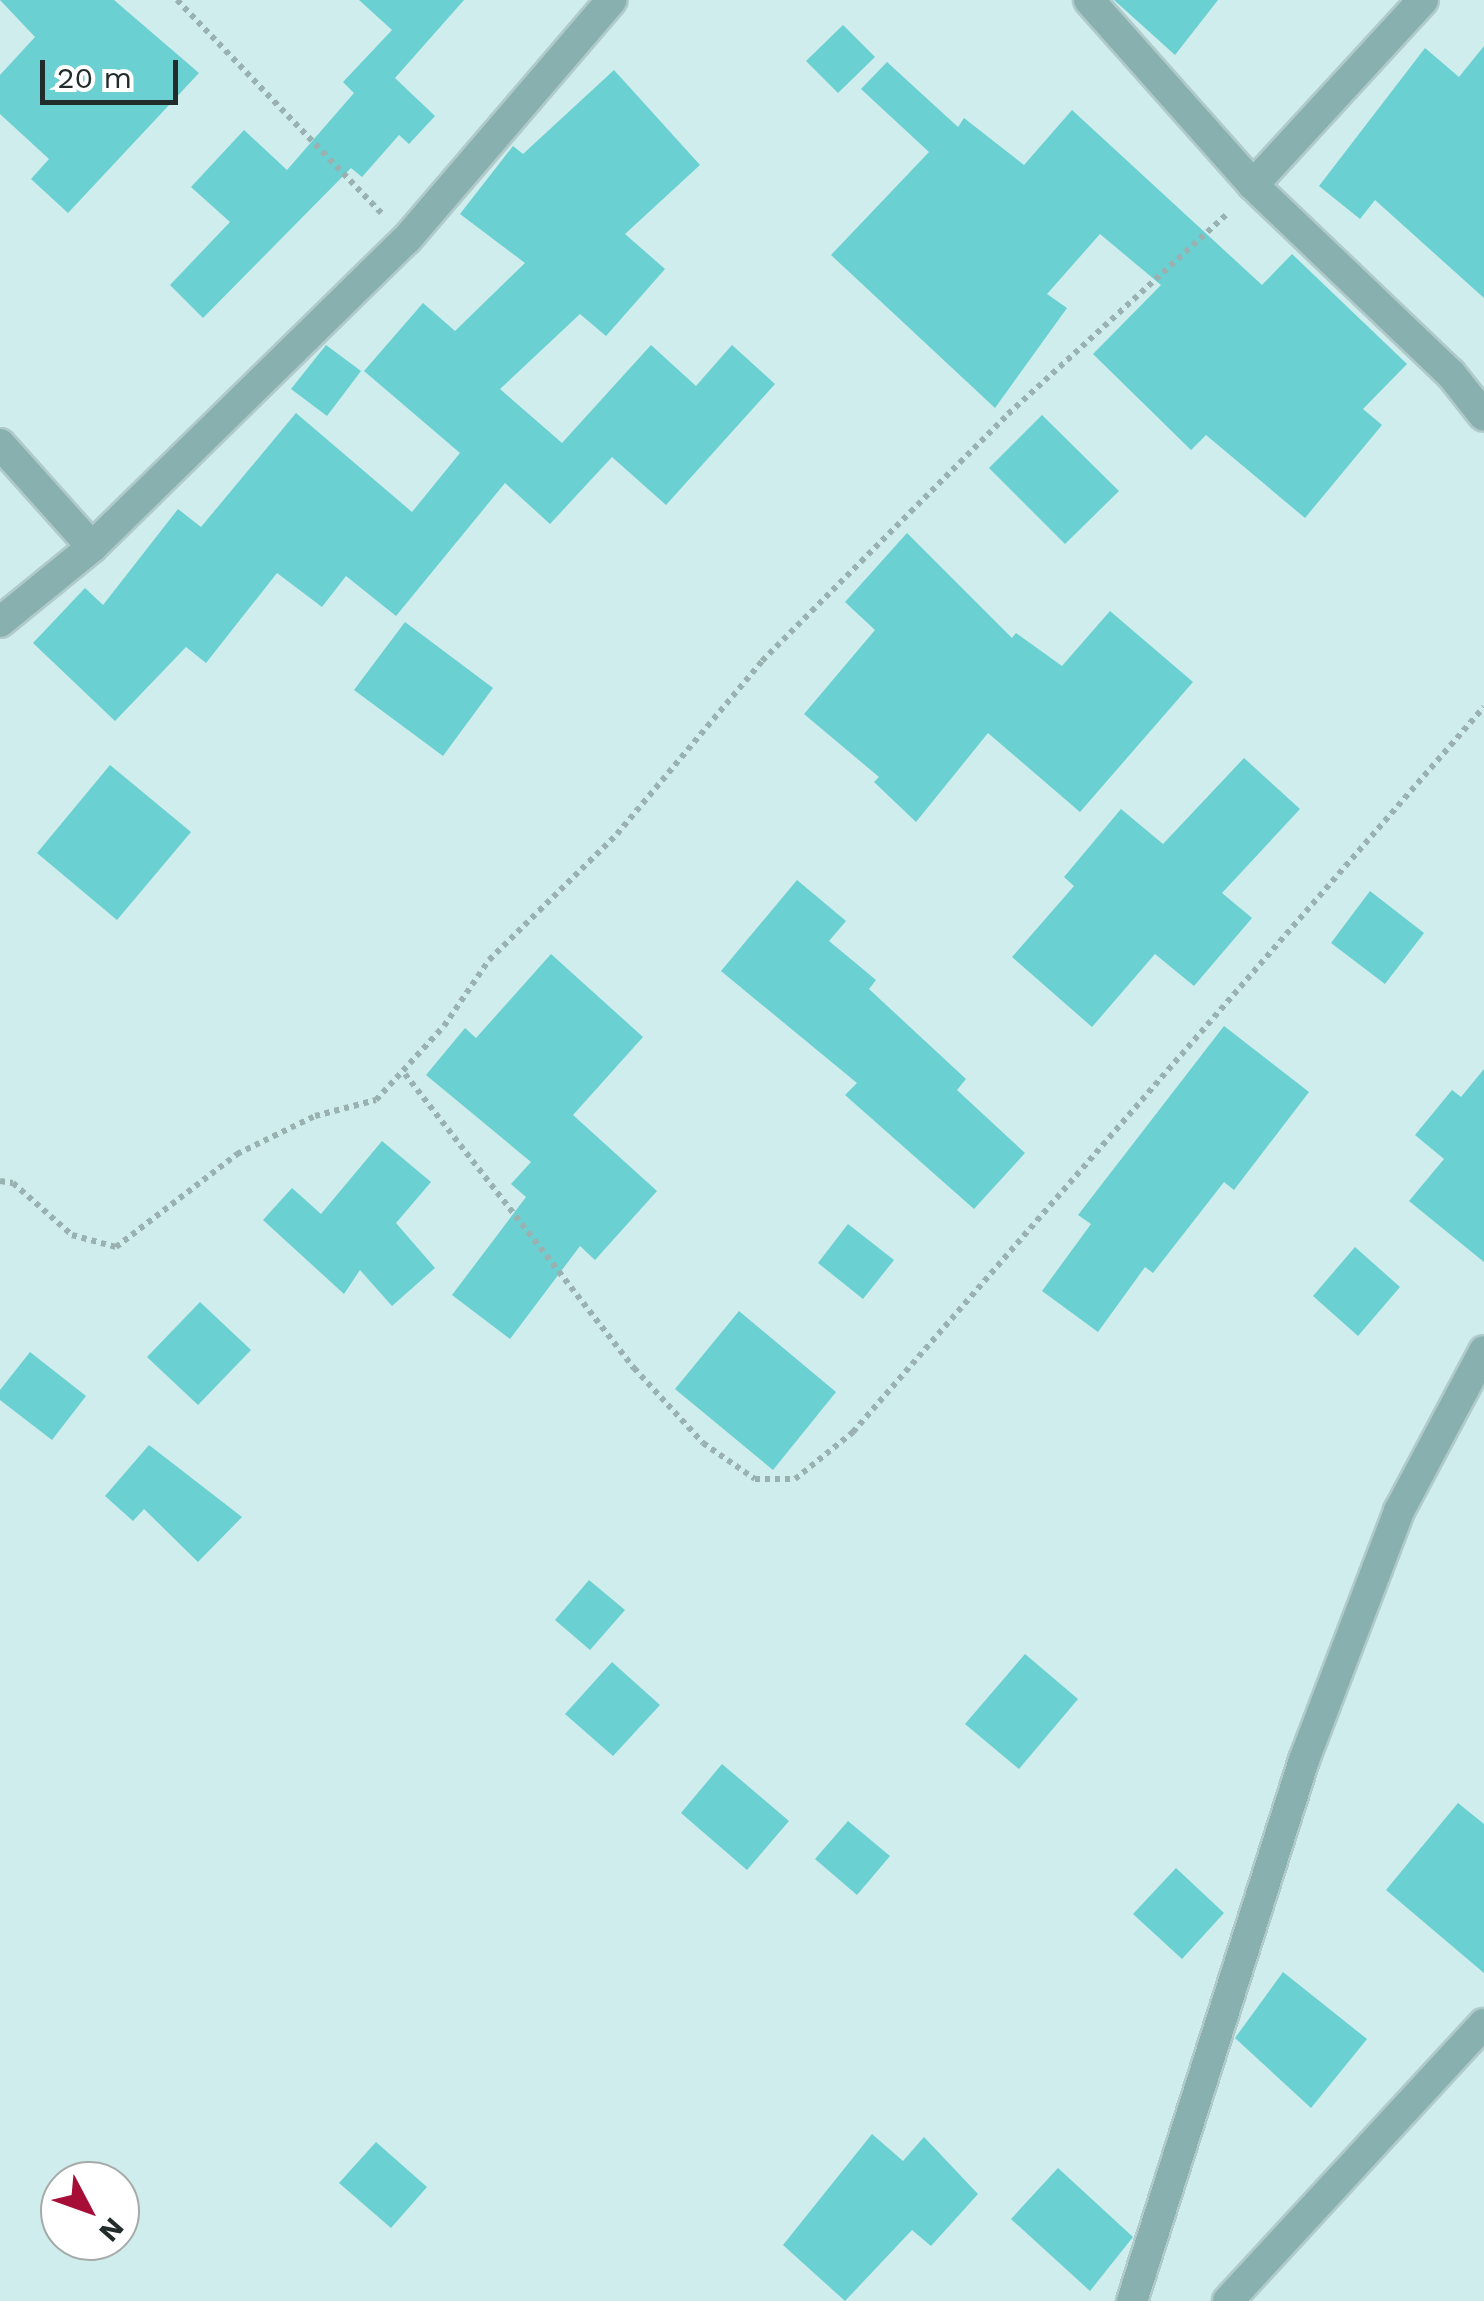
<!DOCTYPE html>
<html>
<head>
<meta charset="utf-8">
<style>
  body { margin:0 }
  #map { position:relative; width:1484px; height:2301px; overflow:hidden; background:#d0eded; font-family:"Work Sans",sans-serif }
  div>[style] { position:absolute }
  .building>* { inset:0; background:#6ad0d1 }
  .path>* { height:6px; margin-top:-3px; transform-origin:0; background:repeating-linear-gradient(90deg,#99b1b1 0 5px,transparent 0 10px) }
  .roads { filter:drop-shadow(2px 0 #b0caca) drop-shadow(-2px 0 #b0caca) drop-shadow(0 2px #b0caca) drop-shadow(0 -2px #b0caca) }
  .minor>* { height:30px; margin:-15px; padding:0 15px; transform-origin:15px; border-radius:15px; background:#88b0af }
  span { translate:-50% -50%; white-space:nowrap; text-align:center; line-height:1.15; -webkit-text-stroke:8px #fff; paint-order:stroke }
  .north { position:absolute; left:40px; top:2161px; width:100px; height:100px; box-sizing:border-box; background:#fff; border:2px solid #a6abaa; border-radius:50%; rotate:131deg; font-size:28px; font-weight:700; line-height:40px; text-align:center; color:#212c2b }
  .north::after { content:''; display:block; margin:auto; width:35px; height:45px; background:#a70e37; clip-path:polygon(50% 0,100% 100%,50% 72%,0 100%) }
  .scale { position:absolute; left:40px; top:60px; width:138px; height:45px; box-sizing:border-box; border:5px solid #212c2b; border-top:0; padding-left:12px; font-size:30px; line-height:35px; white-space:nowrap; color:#212c2b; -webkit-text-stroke:8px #fff; paint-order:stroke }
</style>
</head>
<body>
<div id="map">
  <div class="building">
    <div style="clip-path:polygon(0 0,114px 0,199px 73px,68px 213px,31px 179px,49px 159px,0 114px,0 75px,35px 37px)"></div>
    <div style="clip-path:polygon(359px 0,464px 0,395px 78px,435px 116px,409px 144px,399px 135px,362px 177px,351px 168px,203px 318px,170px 285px,230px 222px,191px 187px,244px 130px,287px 170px,354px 93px,343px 82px,392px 30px)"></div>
    <div style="clip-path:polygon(1114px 0,1218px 0,1175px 55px)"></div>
    <div style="clip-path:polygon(843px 25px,875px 57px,838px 93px,806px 61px)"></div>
    <div style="clip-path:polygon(1484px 46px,1484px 298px,1375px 200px,1360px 219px,1319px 186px,1425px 48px,1459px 77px)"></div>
    <div style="clip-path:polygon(887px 62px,958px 127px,964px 118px,1024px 165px,1072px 110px,1262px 285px,1292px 254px,1407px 364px,1363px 409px,1382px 425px,1305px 518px,1206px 435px,1191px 450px,1093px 354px,1161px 285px,1100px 234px,1047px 294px,1067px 308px,995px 408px,831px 255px,929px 152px,861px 89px)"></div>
    <div style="clip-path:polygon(614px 70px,700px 165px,625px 234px,665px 269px,606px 336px,580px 314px,500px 389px,562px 443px,651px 345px,696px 386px,732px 345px,775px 384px,666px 505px,612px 457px,550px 524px,505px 483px,396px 616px,346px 576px,322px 607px,277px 573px,206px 663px,186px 647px,115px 721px,33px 643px,85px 588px,103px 605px,178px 509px,201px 527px,296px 413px,412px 512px,460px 453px,364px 371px,423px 303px,455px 331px,525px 263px,460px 214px,513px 146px,523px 154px)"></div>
    <div style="clip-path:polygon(326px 345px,361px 371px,327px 416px,291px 389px)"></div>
    <div style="clip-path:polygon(1042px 415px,1119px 491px,1065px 544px,989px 468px)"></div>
    <div style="clip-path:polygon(907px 533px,1012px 638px,1016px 633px,1062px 666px,1110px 611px,1193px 682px,1080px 812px,988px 733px,916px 822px,874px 782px,879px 777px,804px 714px,875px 630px,845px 602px)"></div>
    <div style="clip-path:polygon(405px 622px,493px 688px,443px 756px,354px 690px)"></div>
    <div style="clip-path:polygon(1244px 758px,1300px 809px,1222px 893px,1252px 918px,1194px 986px,1155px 954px,1092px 1027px,1012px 957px,1074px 886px,1064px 877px,1121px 809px,1163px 844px)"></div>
    <div style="clip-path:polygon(110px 765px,191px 832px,117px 920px,37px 853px)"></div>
    <div style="clip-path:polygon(797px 880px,846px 921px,829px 941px,876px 980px,869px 989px,966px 1079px,957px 1090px,1025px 1153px,974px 1209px,845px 1095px,857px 1083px,721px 971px)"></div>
    <div style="clip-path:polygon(1370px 891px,1424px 933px,1385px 984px,1331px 943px)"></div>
    <div style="clip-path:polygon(551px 954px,643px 1037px,573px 1115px,657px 1191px,595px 1260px,580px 1246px,510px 1339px,452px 1295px,526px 1197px,511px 1184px,531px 1162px,426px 1075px,465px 1028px,476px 1038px)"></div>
    <div style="clip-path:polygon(1224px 1026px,1309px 1092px,1234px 1190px,1224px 1182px,1153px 1273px,1145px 1267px,1098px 1332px,1042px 1291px,1091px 1224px,1078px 1215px)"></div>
    <div style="clip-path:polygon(1484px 1069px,1484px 1262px,1409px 1201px,1444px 1159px,1415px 1135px,1452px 1090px,1461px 1097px)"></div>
    <div style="clip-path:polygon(382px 1141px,431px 1182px,396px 1223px,435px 1268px,392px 1306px,360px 1270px,344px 1294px,263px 1220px,292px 1188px,321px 1214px)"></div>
    <div style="clip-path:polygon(848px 1224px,894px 1260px,863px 1299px,818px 1263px)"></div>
    <div style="clip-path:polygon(1355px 1247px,1400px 1287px,1358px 1336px,1313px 1296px)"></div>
    <div style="clip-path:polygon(200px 1302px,251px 1350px,198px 1405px,147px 1357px)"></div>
    <div style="clip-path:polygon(739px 1311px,836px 1392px,773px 1470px,675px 1389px)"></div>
    <div style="clip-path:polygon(30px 1352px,86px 1396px,52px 1440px,0 1400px,0 1390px)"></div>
    <div style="clip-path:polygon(149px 1445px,242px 1517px,198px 1562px,144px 1509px,133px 1521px,105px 1496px)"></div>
    <div style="clip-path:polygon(589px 1580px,625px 1610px,590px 1650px,555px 1620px)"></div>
    <div style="clip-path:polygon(1025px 1654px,1078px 1699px,1019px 1769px,965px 1724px)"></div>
    <div style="clip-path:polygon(612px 1662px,660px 1705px,613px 1756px,565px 1714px)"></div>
    <div style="clip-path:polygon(722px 1764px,789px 1821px,747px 1870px,681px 1813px)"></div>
    <div style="clip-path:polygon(1458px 1803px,1484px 1824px,1484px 1973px,1386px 1890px)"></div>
    <div style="clip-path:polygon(848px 1821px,890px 1856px,857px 1895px,815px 1859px)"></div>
    <div style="clip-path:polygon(1176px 1868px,1224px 1913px,1182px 1959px,1133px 1914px)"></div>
    <div style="clip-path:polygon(1283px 1972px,1367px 2039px,1311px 2108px,1235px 2038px)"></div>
    <div style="clip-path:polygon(872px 2134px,903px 2161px,924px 2137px,978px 2194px,931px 2246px,912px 2230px,845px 2301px,783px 2245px)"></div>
    <div style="clip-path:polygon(376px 2142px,427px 2187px,391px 2228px,339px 2183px)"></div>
    <div style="clip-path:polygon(1058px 2168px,1133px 2237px,1090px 2291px,1011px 2219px)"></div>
  </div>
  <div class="path">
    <div style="left:177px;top:0;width:295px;rotate:46.2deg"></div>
    <div style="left:405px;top:1074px;width:373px;rotate:52.1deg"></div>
    <div style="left:634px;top:1368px;width:102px;rotate:47.4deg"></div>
    <div style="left:703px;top:1443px;width:63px;rotate:34.7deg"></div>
    <div style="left:755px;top:1479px;width:40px"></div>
    <div style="left:795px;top:1479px;width:75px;rotate:-39deg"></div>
    <div style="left:853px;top:1432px;width:961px;rotate:-48.97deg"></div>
    <div style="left:0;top:1181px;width:13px;rotate:9deg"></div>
    <div style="left:13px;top:1183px;width:79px;rotate:41.4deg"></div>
    <div style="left:72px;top:1235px;width:46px;rotate:15.3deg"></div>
    <div style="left:116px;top:1247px;width:153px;rotate:-37.5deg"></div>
    <div style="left:237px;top:1154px;width:87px;rotate:-26deg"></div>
    <div style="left:315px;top:1116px;width:63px;rotate:-14.7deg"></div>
    <div style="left:376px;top:1100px;width:100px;rotate:-47.4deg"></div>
    <div style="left:444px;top:1026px;width:80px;rotate:-55.7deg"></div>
    <div style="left:489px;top:960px;width:180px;rotate:-44.5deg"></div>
    <div style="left:617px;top:834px;width:226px;rotate:-50deg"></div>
    <div style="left:762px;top:661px;width:349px;rotate:-45.1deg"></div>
    <div style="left:1008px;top:414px;width:299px;rotate:-42.4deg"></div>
  </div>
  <div class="roads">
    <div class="minor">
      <div style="left:1089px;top:0;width:247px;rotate:48.4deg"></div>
      <div style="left:1253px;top:185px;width:274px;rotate:43.7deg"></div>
      <div style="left:1451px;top:374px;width:53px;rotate:51.8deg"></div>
      <div style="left:1253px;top:185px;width:251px;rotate:-47.4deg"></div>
      <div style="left:0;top:444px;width:138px;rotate:48.2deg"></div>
      <div style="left:0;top:622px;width:119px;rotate:-39.2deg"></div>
      <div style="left:92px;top:547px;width:439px;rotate:-44.4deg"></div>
      <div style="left:406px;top:240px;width:316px;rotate:-49.4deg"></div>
      <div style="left:1132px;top:2301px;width:568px;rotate:-72.36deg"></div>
      <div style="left:1304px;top:1760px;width:267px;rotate:-69.1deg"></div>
      <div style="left:1399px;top:1511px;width:181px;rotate:-62deg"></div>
      <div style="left:1228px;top:2301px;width:377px;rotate:-47.3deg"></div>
    </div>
  </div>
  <div class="north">N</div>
  <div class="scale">20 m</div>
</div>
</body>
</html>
